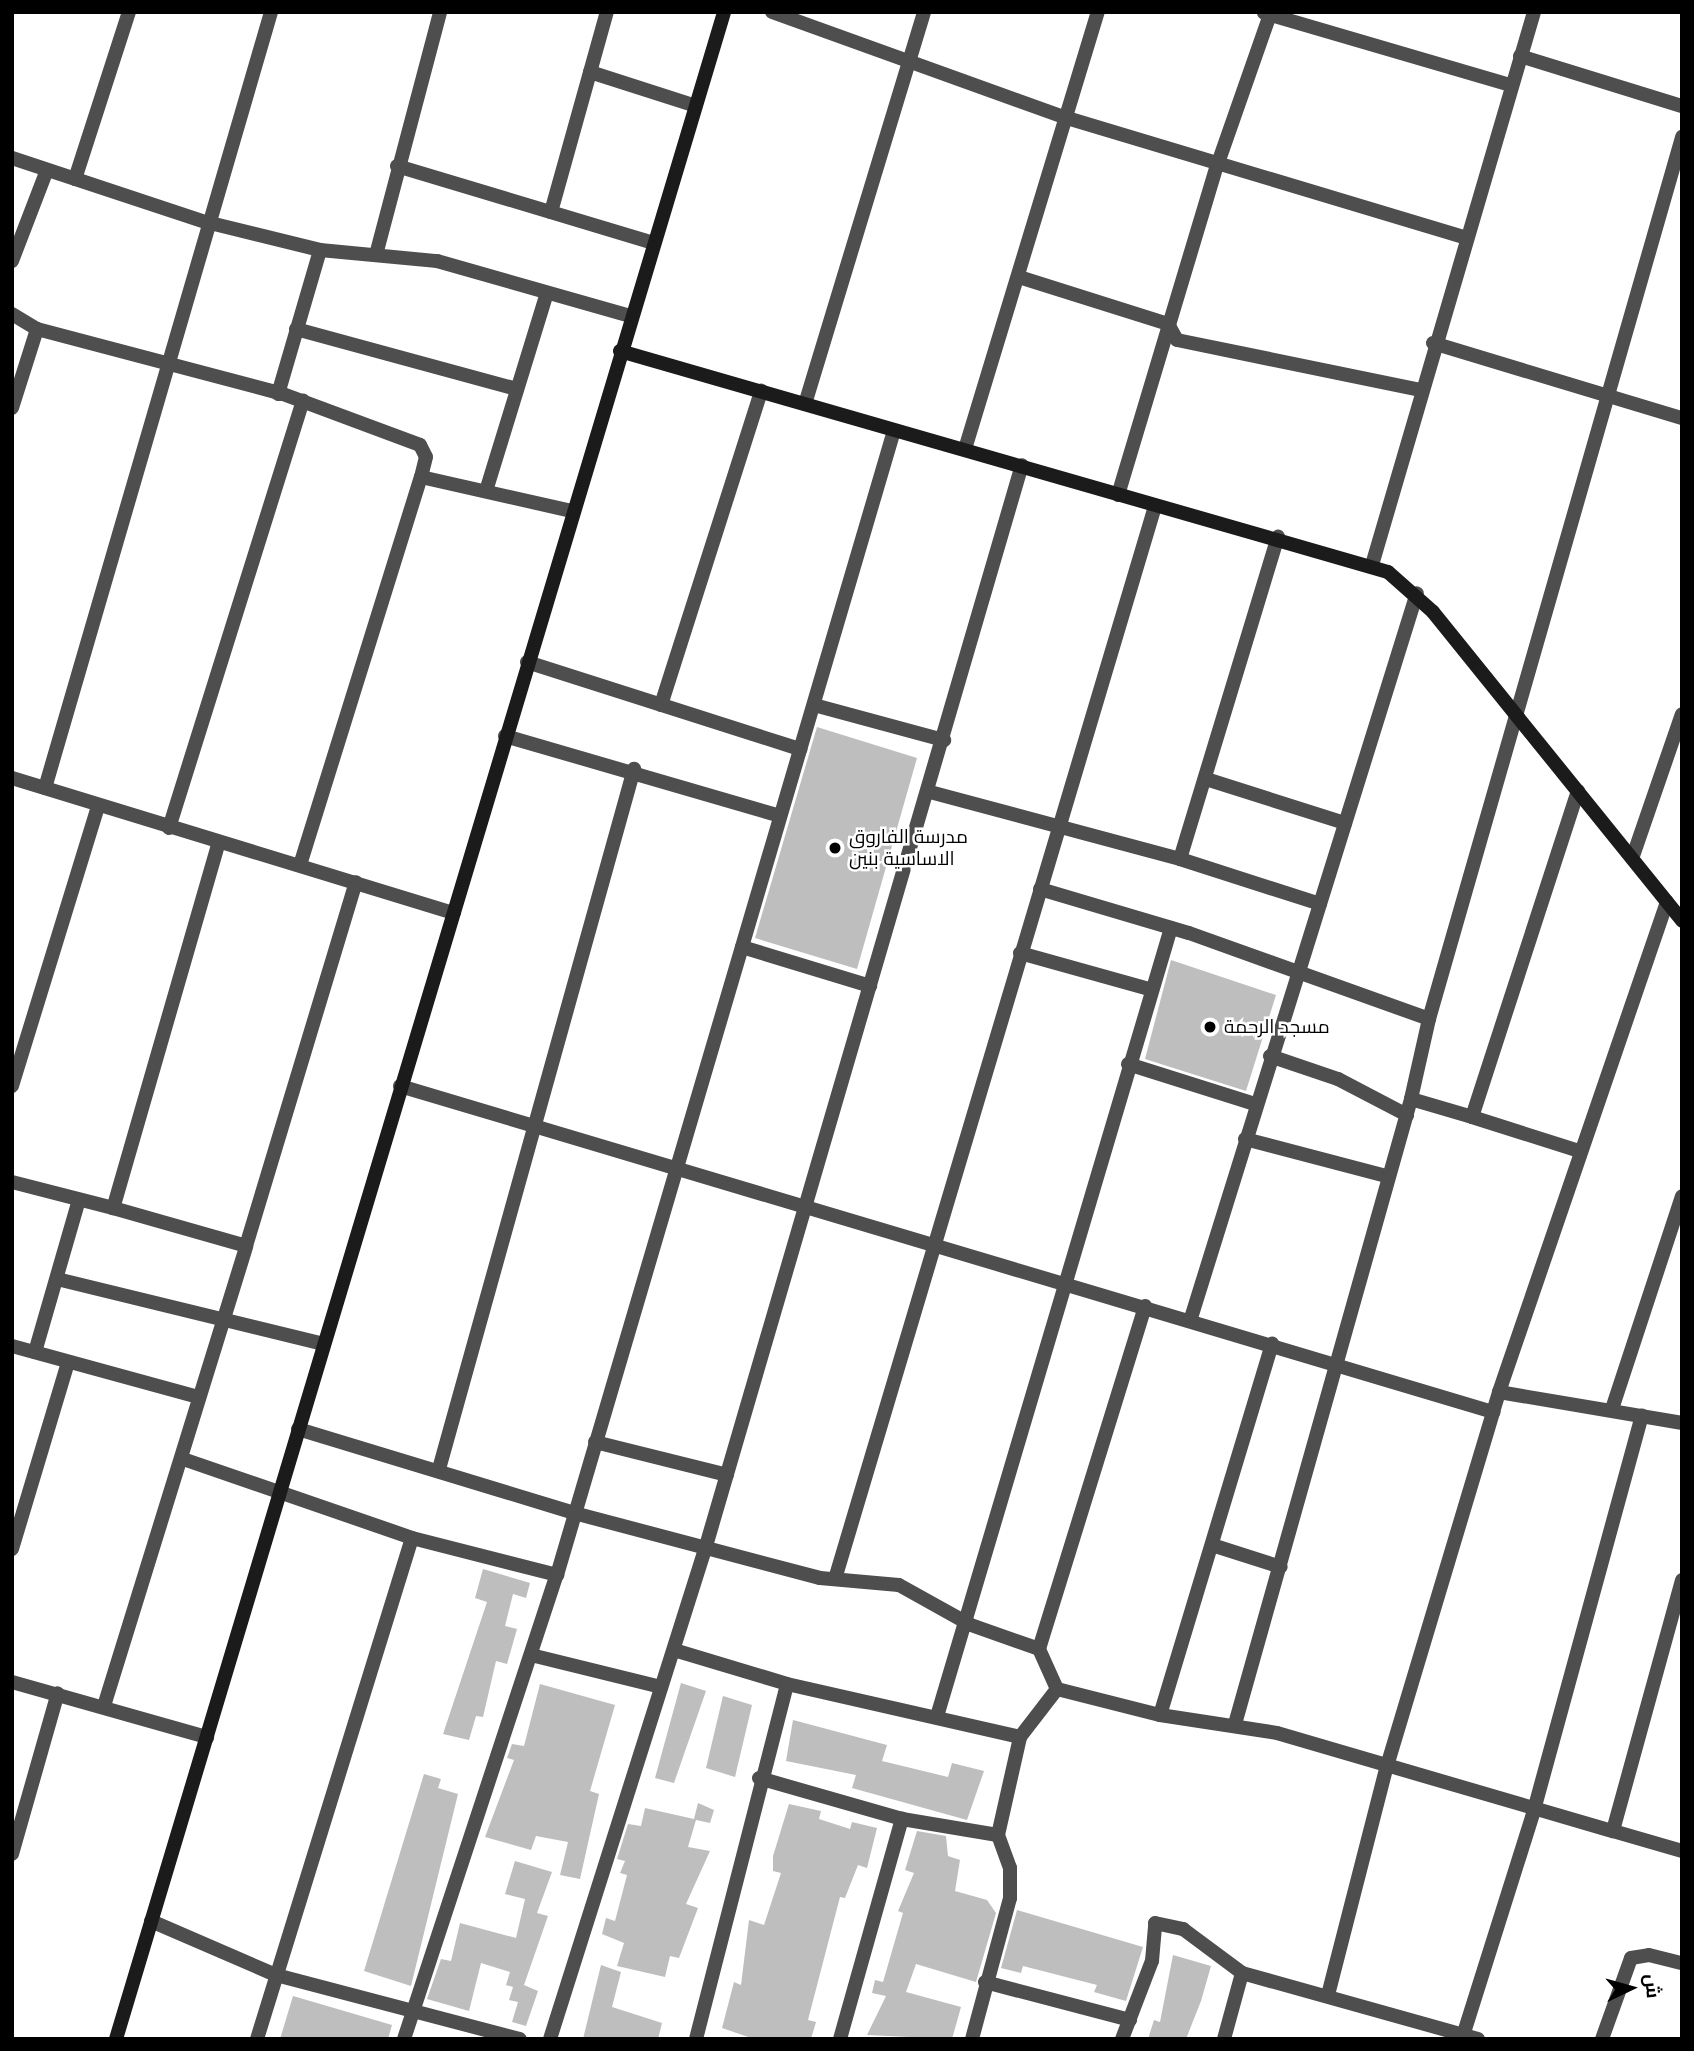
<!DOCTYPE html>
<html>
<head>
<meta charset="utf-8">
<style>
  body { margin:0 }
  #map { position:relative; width:1694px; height:2051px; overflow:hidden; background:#fff; font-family:"DM Sans",Cairo,sans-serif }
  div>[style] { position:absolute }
  .building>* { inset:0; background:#bebebe }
  .street>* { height:14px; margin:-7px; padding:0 7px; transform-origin:7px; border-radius:7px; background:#4e4e4e }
  .secondary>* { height:14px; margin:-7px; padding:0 7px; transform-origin:7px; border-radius:7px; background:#1b1b1b }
  .dots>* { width:19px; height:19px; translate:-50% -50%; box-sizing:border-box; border:4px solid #fff; border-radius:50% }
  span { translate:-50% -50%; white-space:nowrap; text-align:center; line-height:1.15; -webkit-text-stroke:5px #fff; paint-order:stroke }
  .poi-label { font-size:19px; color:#000 }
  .left { translate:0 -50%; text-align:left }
  .frame { position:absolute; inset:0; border:14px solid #000; pointer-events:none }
  .north { position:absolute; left:1596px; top:1953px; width:70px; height:70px; -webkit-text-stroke:5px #fff; paint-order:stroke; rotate:85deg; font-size:19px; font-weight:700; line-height:28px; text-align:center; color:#000 }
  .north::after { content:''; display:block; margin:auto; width:24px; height:32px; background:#000; clip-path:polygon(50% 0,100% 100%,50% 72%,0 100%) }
</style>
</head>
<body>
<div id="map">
  <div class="building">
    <div style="clip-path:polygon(817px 727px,917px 758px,857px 969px,755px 938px)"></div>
    <div style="clip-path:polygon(1171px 960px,1276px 995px,1246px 1091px,1145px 1059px)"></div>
    <div style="clip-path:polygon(483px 1569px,530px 1583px,526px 1598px,513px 1594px,505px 1626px,517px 1629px,507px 1664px,496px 1661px,483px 1717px,476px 1716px,469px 1740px,443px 1734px,487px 1602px,475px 1598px)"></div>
    <div style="clip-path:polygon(681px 1683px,706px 1691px,674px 1783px,655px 1778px)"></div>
    <div style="clip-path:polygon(540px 1684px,615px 1705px,590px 1791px,599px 1794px,580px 1879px,560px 1875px,568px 1842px,536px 1836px,531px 1850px,485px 1837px,514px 1760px,507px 1758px,512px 1744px,524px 1746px)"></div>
    <div style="clip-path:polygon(723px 1696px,752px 1705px,735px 1777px,706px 1768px)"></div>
    <div style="clip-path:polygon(793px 1720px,887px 1745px,882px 1761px,948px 1777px,952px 1763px,984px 1771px,967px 1820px,852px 1788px,856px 1775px,786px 1761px)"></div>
    <div style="clip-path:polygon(424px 1774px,441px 1779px,438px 1788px,458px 1794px,411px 1986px,364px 1971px)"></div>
    <div style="clip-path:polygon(698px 1803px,714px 1810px,710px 1823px,696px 1820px,688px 1847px,710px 1851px,686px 1904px,698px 1908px,679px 1958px,670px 1956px,665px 1977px,617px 1966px,624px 1943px,602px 1934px,606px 1918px,615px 1921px,627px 1875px,620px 1873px,625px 1861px,617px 1859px,628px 1824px,641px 1826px,645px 1808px,694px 1819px)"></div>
    <div style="clip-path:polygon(789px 1804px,821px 1811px,819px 1819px,850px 1829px,852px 1822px,877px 1828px,867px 1868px,858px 1865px,845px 1898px,840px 1897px,808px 2020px,816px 2022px,811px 2039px,754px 2039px,722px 2028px,734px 1982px,741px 1985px,749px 1920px,764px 1925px,781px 1873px,773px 1871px,773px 1856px)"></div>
    <div style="clip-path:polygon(917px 1831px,946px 1836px,948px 1856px,960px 1860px,955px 1891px,987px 1900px,996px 1913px,976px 1982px,916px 1964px,906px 1992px,961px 2007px,952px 2039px,867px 2035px,886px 1996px,872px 1993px,875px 1980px,883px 1982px,903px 1913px,898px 1911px,914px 1873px,905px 1870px)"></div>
    <div style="clip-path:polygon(515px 1861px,552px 1872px,537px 1913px,548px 1916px,524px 1985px,538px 1991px,526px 2026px,512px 2022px,518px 2002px,509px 2000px,513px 1987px,506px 1985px,510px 1972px,481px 1963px,469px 2011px,427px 1999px,441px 1959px,451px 1961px,460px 1923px,516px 1938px,525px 1899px,505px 1894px)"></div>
    <div style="clip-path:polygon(1017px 1910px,1143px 1947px,1126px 2001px,1094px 1992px,1097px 1985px,1023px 1966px,1021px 1973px,1001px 1968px)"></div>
    <div style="clip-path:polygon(1173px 1955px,1211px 1966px,1201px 2001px,1186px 2039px,1148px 2039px,1154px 2020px,1160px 2022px)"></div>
    <div style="clip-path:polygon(601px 1965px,621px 1972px,612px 2007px,662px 2023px,658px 2039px,583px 2039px)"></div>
    <div style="clip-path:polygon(293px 1996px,392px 2025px,388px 2039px,280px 2039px)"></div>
  </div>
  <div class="street">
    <div style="left:772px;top:12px;width:313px;rotate:19.8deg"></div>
    <div style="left:1067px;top:118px;width:414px;rotate:16.7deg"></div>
    <div style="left:1264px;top:13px;width:257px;rotate:16.3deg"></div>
    <div style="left:1520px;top:56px;width:170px;rotate:17.2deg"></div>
    <div style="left:590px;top:72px;width:111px;rotate:17.8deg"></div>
    <div style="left:12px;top:158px;width:204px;rotate:18.3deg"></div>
    <div style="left:206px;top:222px;width:117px;rotate:13.8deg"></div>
    <div style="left:320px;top:250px;width:118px;rotate:5.4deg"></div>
    <div style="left:437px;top:261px;width:201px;rotate:15.9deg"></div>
    <div style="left:397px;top:166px;width:267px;rotate:16.7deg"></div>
    <div style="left:75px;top:179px;width:176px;rotate:-72.1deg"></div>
    <div style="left:551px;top:212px;width:208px;rotate:-74.4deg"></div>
    <div style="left:377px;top:251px;width:247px;rotate:-75.2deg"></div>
    <div style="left:12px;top:261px;width:97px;rotate:-69deg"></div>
    <div style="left:1019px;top:277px;width:156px;rotate:17.5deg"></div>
    <div style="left:1168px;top:324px;width:18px;rotate:61deg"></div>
    <div style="left:1177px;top:340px;width:248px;rotate:11.6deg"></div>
    <div style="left:12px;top:314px;width:29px;rotate:31deg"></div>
    <div style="left:37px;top:329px;width:254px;rotate:14.8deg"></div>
    <div style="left:283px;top:394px;width:146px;rotate:20.4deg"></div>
    <div style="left:420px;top:445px;width:13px;rotate:63deg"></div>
    <div style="left:426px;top:457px;width:21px;rotate:104deg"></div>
    <div style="left:296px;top:329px;width:229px;rotate:15.2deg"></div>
    <div style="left:1433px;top:343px;width:260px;rotate:16.8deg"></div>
    <div style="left:278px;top:394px;width:150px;rotate:-73.7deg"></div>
    <div style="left:805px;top:404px;width:410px;rotate:-73.1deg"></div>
    <div style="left:12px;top:408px;width:83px;rotate:-72.4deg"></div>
    <div style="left:965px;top:449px;width:457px;rotate:-73.1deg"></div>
    <div style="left:486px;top:491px;width:207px;rotate:-72.9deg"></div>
    <div style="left:1118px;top:495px;width:344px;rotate:-73.3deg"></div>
    <div style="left:1217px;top:166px;width:163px;rotate:-70.7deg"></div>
    <div style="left:1372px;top:565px;width:576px;rotate:-73.67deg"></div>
    <div style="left:527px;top:662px;width:287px;rotate:17.7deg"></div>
    <div style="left:661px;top:705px;width:330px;rotate:-72.3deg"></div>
    <div style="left:814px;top:705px;width:135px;rotate:15.1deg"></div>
    <div style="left:505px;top:736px;width:286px;rotate:16.2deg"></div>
    <div style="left:12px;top:778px;width:462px;rotate:17deg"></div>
    <div style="left:1206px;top:779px;width:146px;rotate:17.6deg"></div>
    <div style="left:45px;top:788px;width:808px;rotate:-73.76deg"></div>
    <div style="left:930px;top:792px;width:259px;rotate:15deg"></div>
    <div style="left:1180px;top:859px;width:147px;rotate:17.8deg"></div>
    <div style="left:169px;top:828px;width:448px;rotate:-72.6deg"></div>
    <div style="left:218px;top:845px;width:378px;rotate:106.1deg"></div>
    <div style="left:113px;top:1208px;width:138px;rotate:15.9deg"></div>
    <div style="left:246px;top:1246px;width:380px;rotate:-73.2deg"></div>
    <div style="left:1633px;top:856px;width:150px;rotate:-71deg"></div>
    <div style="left:1180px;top:859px;width:337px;rotate:-73.1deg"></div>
    <div style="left:300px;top:865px;width:406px;rotate:-72.7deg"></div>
    <div style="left:421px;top:477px;width:155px;rotate:12.7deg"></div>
    <div style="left:1040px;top:889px;width:155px;rotate:16.5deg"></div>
    <div style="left:1189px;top:933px;width:255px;rotate:19.7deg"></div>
    <div style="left:1429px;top:1019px;width:82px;rotate:102.7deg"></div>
    <div style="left:742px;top:947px;width:134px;rotate:16.9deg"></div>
    <div style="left:1020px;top:953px;width:134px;rotate:15.6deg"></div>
    <div style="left:1429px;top:1019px;width:918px;rotate:-73.99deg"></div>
    <div style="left:1270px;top:1056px;width:72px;rotate:18.7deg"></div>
    <div style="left:1338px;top:1079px;width:78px;rotate:27.6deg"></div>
    <div style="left:1128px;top:1064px;width:133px;rotate:17.5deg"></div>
    <div style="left:12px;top:1086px;width:292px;rotate:-72.9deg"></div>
    <div style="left:400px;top:1086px;width:1141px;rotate:16.61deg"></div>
    <div style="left:1493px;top:1412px;width:21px;rotate:-73deg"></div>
    <div style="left:1499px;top:1392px;width:186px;rotate:9.6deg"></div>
    <div style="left:1472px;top:1117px;width:112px;rotate:17.6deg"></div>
    <div style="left:1245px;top:1139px;width:146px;rotate:14.7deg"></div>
    <div style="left:12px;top:1182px;width:104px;rotate:14.4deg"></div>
    <div style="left:57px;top:1279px;width:274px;rotate:13.7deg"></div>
    <div style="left:1191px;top:1318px;width:759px;rotate:-72.69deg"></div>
    <div style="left:12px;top:1346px;width:194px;rotate:15.3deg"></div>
    <div style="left:35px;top:1352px;width:158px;rotate:-73.9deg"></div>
    <div style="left:1499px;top:1392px;width:518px;rotate:-71.08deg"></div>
    <div style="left:1612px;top:1409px;width:224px;rotate:-71.8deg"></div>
    <div style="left:298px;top:1429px;width:288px;rotate:16.9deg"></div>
    <div style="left:574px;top:1513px;width:254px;rotate:14.8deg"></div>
    <div style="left:820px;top:1578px;width:79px;rotate:5.1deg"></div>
    <div style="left:899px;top:1585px;width:82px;rotate:29.1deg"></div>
    <div style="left:971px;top:1625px;width:72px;rotate:19.4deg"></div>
    <div style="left:1039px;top:1649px;width:359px;rotate:-72.8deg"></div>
    <div style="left:595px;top:1442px;width:136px;rotate:14deg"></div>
    <div style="left:183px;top:1459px;width:242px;rotate:19deg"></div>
    <div style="left:412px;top:1538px;width:150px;rotate:14.3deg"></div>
    <div style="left:439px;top:1469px;width:727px;rotate:-74.43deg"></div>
    <div style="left:1212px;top:1545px;width:72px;rotate:17.7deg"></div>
    <div style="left:12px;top:1549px;width:195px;rotate:-73.3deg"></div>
    <div style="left:835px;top:1579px;width:1120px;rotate:-73.39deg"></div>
    <div style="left:1682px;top:1580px;width:260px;rotate:105.4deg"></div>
    <div style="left:1613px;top:1831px;width:72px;rotate:16.2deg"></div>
    <div style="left:1039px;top:1649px;width:44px;rotate:65.8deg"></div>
    <div style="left:674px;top:1650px;width:118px;rotate:16.7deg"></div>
    <div style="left:787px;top:1684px;width:239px;rotate:12.8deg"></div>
    <div style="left:531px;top:1655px;width:134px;rotate:13.8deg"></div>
    <div style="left:12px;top:1682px;width:203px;rotate:15.8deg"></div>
    <div style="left:104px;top:1706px;width:481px;rotate:-72.8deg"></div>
    <div style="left:938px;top:1713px;width:819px;rotate:-73.47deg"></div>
    <div style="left:1160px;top:1715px;width:388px;rotate:-73.2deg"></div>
    <div style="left:1235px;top:1724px;width:649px;rotate:-74.27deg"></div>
    <div style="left:1411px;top:1099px;width:64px;rotate:16.4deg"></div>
    <div style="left:1472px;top:1117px;width:343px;rotate:-72deg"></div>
    <div style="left:759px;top:1778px;width:149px;rotate:16deg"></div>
    <div style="left:902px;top:1819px;width:97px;rotate:9.5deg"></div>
    <div style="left:998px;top:1835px;width:100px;rotate:-77.3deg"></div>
    <div style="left:1020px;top:1737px;width:61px;rotate:-52.4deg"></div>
    <div style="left:1057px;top:1689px;width:106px;rotate:14.2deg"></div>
    <div style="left:1160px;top:1715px;width:118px;rotate:8.7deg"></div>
    <div style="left:1277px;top:1733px;width:350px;rotate:16.3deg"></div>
    <div style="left:12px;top:1854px;width:167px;rotate:-74.1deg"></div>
    <div style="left:151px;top:1921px;width:136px;rotate:23.4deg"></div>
    <div style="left:276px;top:1975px;width:252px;rotate:14.7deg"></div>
    <div style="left:985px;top:1982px;width:150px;rotate:14.7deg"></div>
    <div style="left:1328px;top:1995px;width:236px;rotate:-75.6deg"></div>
    <div style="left:1387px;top:1766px;width:370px;rotate:-73.3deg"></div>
    <div style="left:257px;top:2039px;width:524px;rotate:-72.81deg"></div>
    <div style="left:404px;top:2039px;width:489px;rotate:-71.8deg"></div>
    <div style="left:557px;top:1575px;width:1193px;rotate:-73.59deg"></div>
    <div style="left:550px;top:2039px;width:517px;rotate:-72.44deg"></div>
    <div style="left:706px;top:1546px;width:1126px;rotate:-73.71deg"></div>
    <div style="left:696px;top:2039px;width:366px;rotate:-75.6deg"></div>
    <div style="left:840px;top:2039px;width:229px;rotate:-74.3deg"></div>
    <div style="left:972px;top:2039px;width:146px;rotate:-74.9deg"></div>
    <div style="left:1010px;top:1898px;width:30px;rotate:-90deg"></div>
    <div style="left:1010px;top:1868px;width:35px;rotate:-110deg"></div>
    <div style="left:1122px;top:2039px;width:84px;rotate:-69deg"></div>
    <div style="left:1152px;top:1961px;width:38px;rotate:-85deg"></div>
    <div style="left:1155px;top:1923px;width:29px;rotate:12deg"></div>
    <div style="left:1183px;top:1929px;width:74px;rotate:36.7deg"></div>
    <div style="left:1242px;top:1973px;width:245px;rotate:15.6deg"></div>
    <div style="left:1224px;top:2039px;width:68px;rotate:-74.7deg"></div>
    <div style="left:1462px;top:2039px;width:240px;rotate:-72.5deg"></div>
    <div style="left:1534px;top:1810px;width:409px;rotate:-74.7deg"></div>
    <div style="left:1602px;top:2039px;width:86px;rotate:-70.3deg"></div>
    <div style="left:1631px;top:1958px;width:18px;rotate:-9deg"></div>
    <div style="left:1649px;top:1955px;width:34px;rotate:14deg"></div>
  </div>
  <div class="secondary">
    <div style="left:620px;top:351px;width:799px;rotate:16.05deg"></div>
    <div style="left:1388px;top:572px;width:60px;rotate:41.6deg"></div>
    <div style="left:1433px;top:612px;width:397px;rotate:51.1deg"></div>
    <div style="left:116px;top:2039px;width:2116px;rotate:-73.3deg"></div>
  </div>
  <div class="dots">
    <div style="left:835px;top:848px;background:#000"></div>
    <div style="left:1210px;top:1027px;background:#000"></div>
  </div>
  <div class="poi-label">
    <span class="left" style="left:849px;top:848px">مدرسة الفاروق<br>الاساسية بنين</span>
    <span class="left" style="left:1224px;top:1027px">مسجد الرحمة</span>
  </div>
  <div class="frame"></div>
  <div class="north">ش</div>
</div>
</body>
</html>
